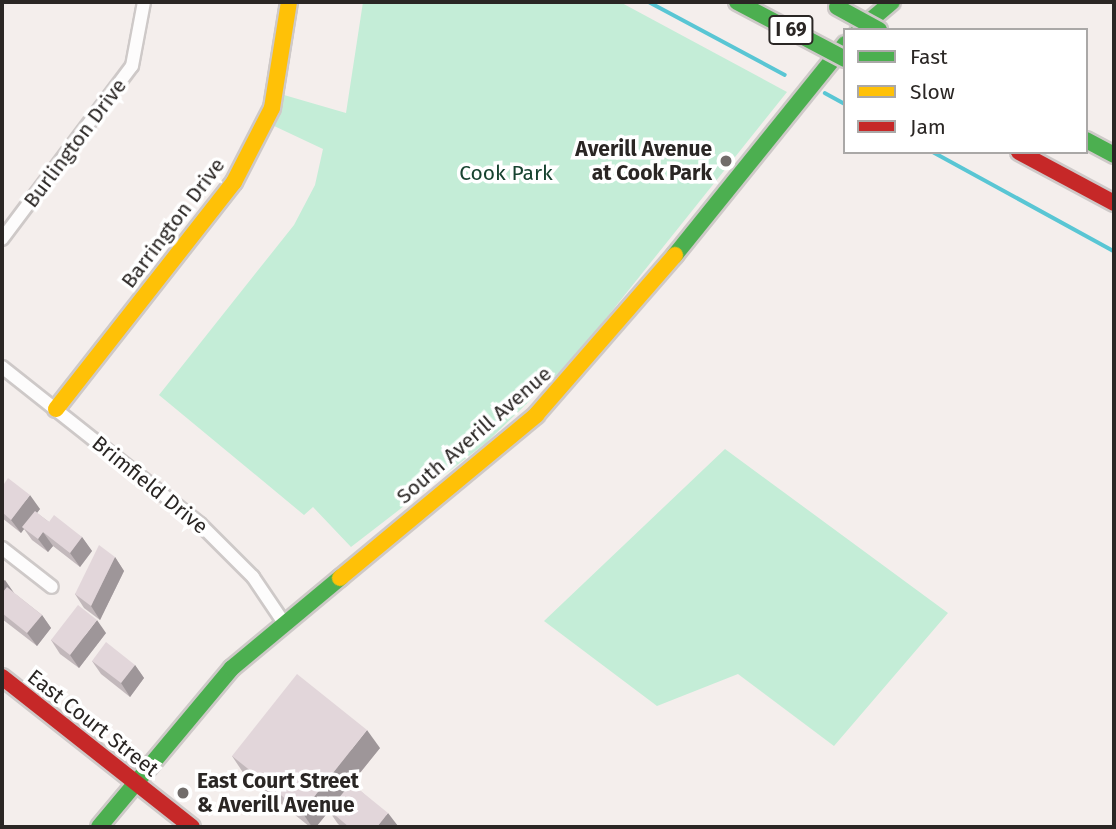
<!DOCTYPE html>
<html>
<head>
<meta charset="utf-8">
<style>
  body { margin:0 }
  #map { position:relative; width:1116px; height:829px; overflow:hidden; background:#f4eeec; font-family:"Fira Sans",sans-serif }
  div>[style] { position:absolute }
  .green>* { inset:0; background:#c4edd7 }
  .stream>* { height:3.5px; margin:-1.75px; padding:0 1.75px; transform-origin:1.75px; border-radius:1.75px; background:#59c6d4 }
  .roads { filter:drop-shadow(2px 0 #cec9c8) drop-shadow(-2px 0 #cec9c8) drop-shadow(0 2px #cec9c8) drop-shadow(0 -2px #cec9c8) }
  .street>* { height:12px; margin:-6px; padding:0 6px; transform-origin:6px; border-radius:6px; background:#fdfcfc }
  .fast>* { height:16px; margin:-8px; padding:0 8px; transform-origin:8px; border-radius:8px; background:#4caf50 }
  .slow>* { height:16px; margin:-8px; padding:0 8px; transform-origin:8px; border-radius:8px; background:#ffc107 }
  .jam>* { height:16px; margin:-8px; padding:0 8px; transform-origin:8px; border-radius:8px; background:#c62828 }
  .bridges { filter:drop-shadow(2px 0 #cec9c8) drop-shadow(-2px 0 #cec9c8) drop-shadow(0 2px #cec9c8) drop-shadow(0 -2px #cec9c8) }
  .fast-bridge>* { height:16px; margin:-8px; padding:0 8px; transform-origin:8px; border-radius:8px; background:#4caf50 }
  .wall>* { inset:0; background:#c2b8bb }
  .shaded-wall>* { inset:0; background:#9e9699 }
  .building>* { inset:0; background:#e2d6da }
  .dots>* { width:19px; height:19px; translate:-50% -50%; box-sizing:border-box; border:4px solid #fff; border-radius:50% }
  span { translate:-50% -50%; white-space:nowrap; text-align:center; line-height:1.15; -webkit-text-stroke:7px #fff; paint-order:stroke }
  .shield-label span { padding:2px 5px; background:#fff; border:2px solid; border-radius:5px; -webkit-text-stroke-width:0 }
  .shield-label { font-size:19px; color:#2a2624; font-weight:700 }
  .street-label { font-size:21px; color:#2a2624 }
  .poi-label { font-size:21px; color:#2a2624; font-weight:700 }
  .right { translate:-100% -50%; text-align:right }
  .left { translate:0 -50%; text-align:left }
  .park-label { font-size:21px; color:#174330 }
  .frame { position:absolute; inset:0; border:4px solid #2a2624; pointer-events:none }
  .legend { position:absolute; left:843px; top:28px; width:245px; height:126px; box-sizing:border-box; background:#fff; border:2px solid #aaa8a7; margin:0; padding:9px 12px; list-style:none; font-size:21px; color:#2a2624 }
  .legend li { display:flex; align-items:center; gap:14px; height:35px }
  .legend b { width:35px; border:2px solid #aaa8a7 }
</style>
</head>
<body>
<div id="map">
  <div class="green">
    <div style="clip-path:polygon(363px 2px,620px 2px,787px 92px,576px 356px,487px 442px,351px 547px,313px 507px,304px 515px,159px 395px,294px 225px,315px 185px,323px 149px,272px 125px,284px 95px,346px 113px)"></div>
    <div style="clip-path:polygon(725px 449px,948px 613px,834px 746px,738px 674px,657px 706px,544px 621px)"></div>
  </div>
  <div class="stream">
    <div style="left:649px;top:2px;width:154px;rotate:28.2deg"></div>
    <div style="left:825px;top:93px;width:23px;rotate:29deg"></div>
    <div style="left:933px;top:152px;width:206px;rotate:28.7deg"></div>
  </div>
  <div class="roads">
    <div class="street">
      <div style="left:2px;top:239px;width:216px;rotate:-53.1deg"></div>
      <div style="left:132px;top:66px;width:65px;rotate:-79.4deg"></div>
      <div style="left:2px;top:367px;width:253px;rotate:38.4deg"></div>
      <div style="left:200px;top:524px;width:75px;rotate:45deg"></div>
      <div style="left:253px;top:577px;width:52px;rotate:56deg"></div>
      <div style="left:2px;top:548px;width:63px;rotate:38deg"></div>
    </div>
    <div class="fast">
      <div style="left:859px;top:30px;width:43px;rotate:-40.3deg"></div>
      <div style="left:1086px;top:140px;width:32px;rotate:28deg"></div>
      <div style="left:675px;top:255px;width:271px;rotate:-51.1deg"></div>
      <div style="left:99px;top:827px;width:207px;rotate:-50.1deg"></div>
      <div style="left:232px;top:668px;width:141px;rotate:-39.8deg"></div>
    </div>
    <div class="slow">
      <div style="left:56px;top:409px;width:288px;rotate:-51.9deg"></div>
      <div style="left:234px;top:182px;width:83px;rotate:-62.8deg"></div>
      <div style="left:272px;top:108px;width:107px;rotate:-80.9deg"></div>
      <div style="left:340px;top:578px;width:255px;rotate:-39.7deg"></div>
      <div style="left:536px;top:415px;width:212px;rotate:-49deg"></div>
    </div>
    <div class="jam">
      <div style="left:1019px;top:152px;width:108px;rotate:28.2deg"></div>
      <div style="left:2px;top:677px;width:242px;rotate:38.3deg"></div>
    </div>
  </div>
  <div class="bridges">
    <div class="fast-bridge">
      <div style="left:737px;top:2px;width:122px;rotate:27.8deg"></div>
      <div style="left:837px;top:7px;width:48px;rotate:28.7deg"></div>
    </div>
  </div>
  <div class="wall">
    <div style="clip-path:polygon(2px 487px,40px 509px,37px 513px,49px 522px,82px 537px,92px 551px,80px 567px,53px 546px,48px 552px,32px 540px,24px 529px,21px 533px,2px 518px)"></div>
    <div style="clip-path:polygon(115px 557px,124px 571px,100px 620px,84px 608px,75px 594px)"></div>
    <div style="clip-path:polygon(2px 577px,14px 593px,42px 615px,51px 628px,37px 646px,2px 619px)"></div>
    <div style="clip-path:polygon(106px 633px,79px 668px,60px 654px,51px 640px)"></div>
    <div style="clip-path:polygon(92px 661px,135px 665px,144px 678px,130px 697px,101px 674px)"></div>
    <div style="clip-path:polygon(380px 748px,352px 783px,398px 826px,397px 827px,342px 827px,338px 824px,329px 811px,316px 827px,310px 827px,244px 774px,232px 756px)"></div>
  </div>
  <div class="shaded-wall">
    <div style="clip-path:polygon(30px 495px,40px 509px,25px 528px,22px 527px,24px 529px,21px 533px,11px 520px)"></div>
    <div style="clip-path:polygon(43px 532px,53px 546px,48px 552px,38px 539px)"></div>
    <div style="clip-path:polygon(82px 537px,92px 551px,80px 567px,70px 553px)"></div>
    <div style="clip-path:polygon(115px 557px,124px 571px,100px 620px,91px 606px)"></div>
    <div style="clip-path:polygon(5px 580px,14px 593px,2px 608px,2px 583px)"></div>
    <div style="clip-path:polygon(42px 615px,51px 628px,37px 646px,27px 633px)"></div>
    <div style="clip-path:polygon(97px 620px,106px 633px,79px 668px,70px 655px)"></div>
    <div style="clip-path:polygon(135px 665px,144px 678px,130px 697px,121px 683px)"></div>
    <div style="clip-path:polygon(367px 730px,380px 748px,316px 827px,312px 827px,302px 812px)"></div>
    <div style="clip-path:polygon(388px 813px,398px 826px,397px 827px,377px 827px)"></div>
  </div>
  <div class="building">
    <div style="clip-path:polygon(8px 478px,30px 495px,11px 520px,2px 512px,2px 487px)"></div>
    <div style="clip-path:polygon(35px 511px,49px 522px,54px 515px,82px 537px,70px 553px,43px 532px,38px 539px,22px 527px)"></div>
    <div style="clip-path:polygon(99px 545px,115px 557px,91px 606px,75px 594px)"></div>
    <div style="clip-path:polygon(7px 587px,42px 615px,27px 633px,2px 613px,2px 593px)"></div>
    <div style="clip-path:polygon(78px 605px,97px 620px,70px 655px,51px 640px)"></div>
    <div style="clip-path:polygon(106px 642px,135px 665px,121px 683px,92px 661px)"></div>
    <div style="clip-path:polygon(297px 674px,367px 730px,302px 812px,232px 756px)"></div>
    <div style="clip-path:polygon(351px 783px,388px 813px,377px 827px,349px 827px,329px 810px)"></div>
  </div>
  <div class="dots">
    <div style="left:726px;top:161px;background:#716c6a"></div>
    <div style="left:183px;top:793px;background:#716c6a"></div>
  </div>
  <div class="shield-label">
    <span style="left:791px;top:30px">I 69</span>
  </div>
  <div class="street-label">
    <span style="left:75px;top:143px;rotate:-53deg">Burlington Drive</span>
    <span style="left:173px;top:223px;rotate:-53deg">Barrington Drive</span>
    <span style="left:474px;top:435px;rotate:-41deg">South Averill Avenue</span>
    <span style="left:150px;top:485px;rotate:39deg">Brimfield Drive</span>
    <span style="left:93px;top:723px;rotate:38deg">East Court Street</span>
  </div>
  <div class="poi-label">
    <span class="right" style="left:712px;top:161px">Averill Avenue<br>at Cook Park</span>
    <span class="left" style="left:197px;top:793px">East Court Street<br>&amp; Averill Avenue</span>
  </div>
  <div class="park-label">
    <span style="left:506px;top:173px">Cook Park</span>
  </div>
  <div class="frame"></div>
  <ul class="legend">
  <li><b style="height:9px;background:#4caf50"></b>Fast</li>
  <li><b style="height:9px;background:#ffc107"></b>Slow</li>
  <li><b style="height:9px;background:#c62828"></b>Jam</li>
  </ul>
</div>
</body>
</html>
